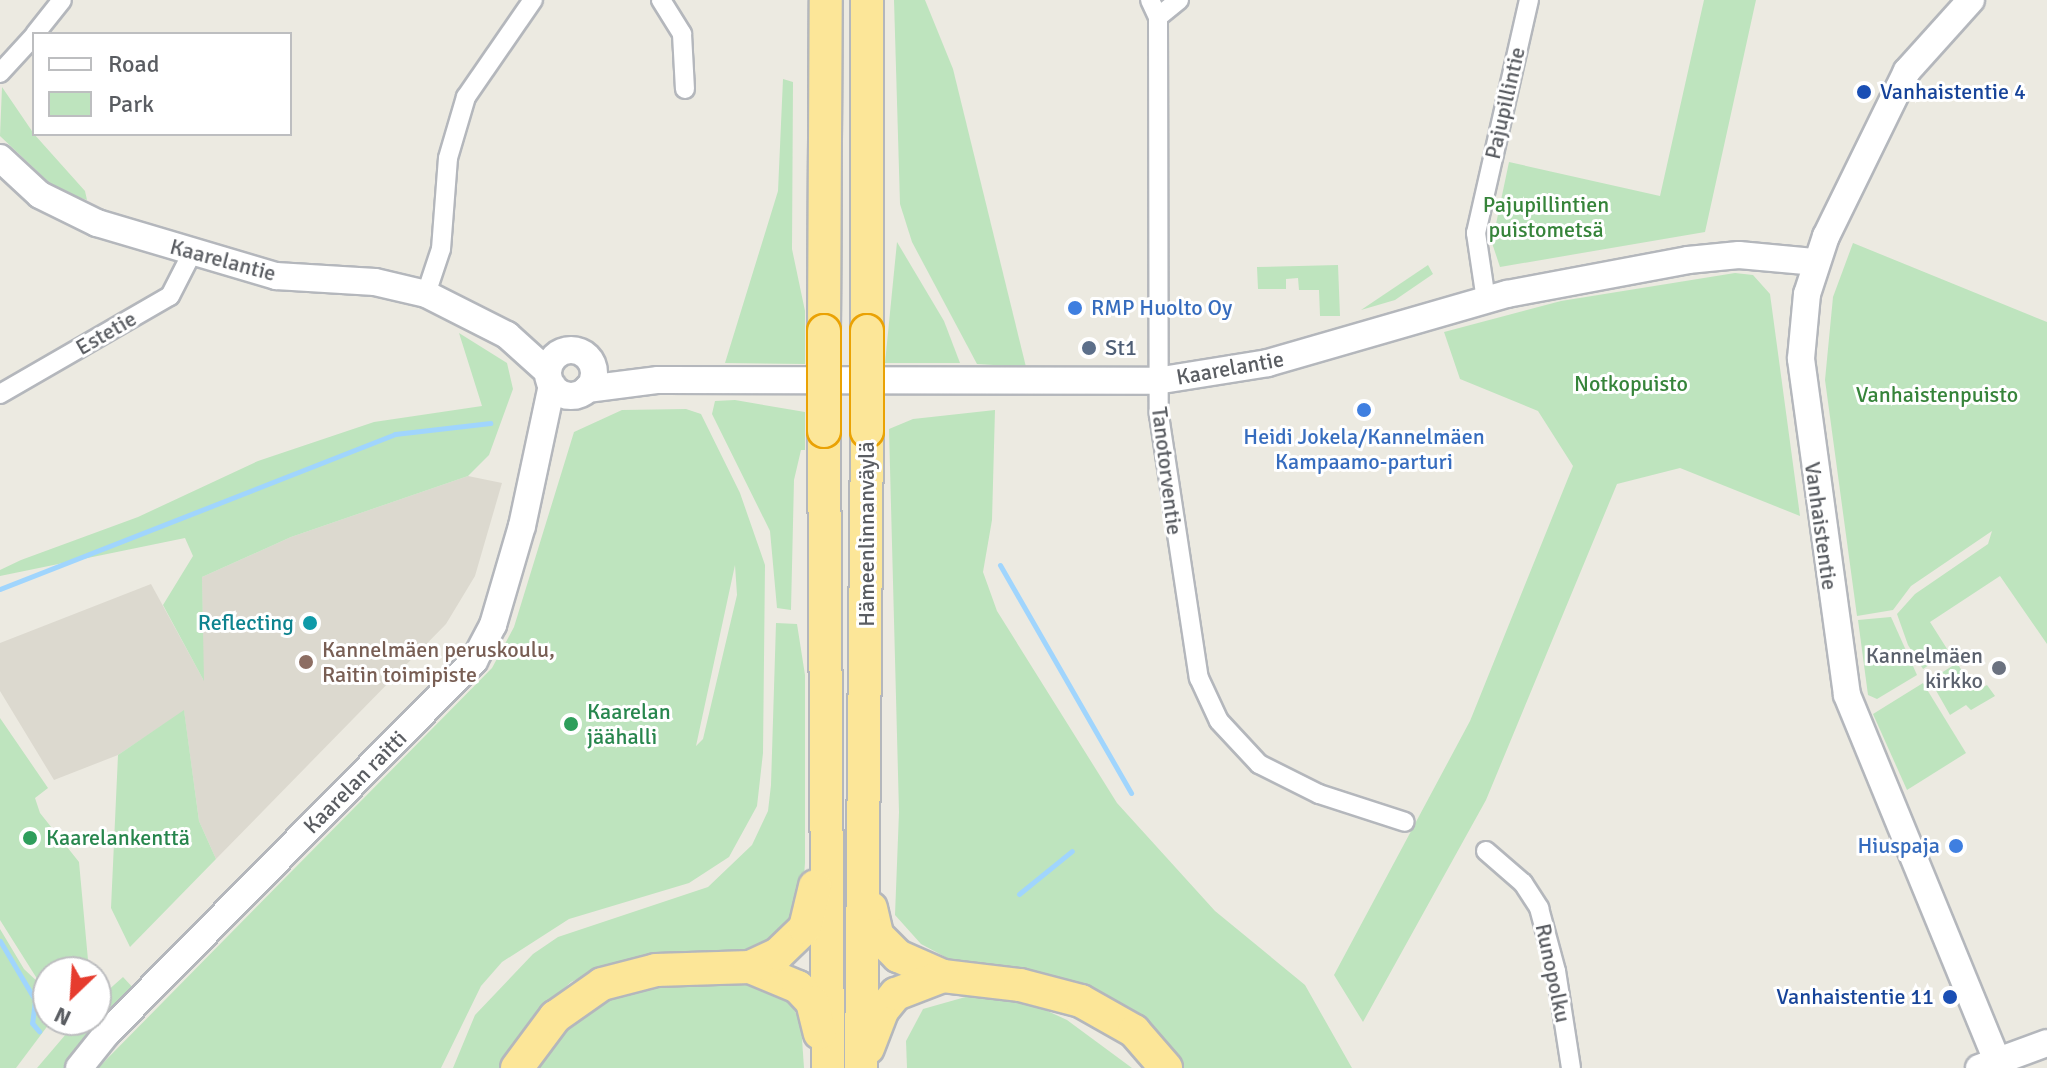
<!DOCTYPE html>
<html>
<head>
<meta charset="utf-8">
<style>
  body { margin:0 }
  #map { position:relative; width:2047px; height:1068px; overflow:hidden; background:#eceae1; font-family:Signika,sans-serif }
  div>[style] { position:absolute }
  .education>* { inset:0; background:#dcd9cf }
  .green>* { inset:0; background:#bee4be }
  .stream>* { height:5px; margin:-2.5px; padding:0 2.5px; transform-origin:2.5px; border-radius:2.5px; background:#a0d5fd }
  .roads { filter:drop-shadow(2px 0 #b4b7bc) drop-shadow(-2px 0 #b4b7bc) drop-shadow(0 2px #b4b7bc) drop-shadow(0 -2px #b4b7bc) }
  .minor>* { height:18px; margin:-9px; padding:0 9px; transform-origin:9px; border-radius:9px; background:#fff }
  .secondary>* { height:26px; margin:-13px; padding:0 13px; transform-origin:13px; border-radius:13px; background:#fff }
  .secondary>.ring { margin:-13px; padding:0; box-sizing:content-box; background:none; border:26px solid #fff; border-radius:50% }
  .trunk>* { height:32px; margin:-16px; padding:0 16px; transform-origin:16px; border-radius:16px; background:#fce698 }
  .bridges { filter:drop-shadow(2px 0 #eaa204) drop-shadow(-2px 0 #eaa204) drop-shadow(0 2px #eaa204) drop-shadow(0 -2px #eaa204) }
  .trunk-bridge>* { height:32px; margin:-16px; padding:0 16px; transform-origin:16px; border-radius:16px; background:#fce698 }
  .dots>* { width:22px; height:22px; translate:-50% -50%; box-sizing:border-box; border:4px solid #fff; border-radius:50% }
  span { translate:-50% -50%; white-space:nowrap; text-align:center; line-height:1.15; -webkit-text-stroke:6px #fff; paint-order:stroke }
  .transit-label { font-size:22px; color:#164399 }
  .left { translate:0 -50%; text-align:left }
  .right { translate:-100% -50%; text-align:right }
  .street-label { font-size:22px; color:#5a5d62 }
  .park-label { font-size:22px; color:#36843a }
  .shop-label { font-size:22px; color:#366cbe }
  .service-label { font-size:22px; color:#4e5e75 }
  .culture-label { font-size:22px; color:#0d838f }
  .education-label { font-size:22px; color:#785e54 }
  .worship-label { font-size:22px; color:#5b616d }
  .leisure-label { font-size:22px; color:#27864d }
  .legend { position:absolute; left:32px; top:32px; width:260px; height:104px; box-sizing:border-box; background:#fff; border:2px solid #bdbec0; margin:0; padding:10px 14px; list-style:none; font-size:24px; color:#5a5d62 }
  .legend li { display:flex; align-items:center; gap:16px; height:40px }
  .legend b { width:40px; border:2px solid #bdbec0 }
  .north { position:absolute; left:32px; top:956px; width:80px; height:80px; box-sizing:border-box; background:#fff; border:2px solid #bdbec0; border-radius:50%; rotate:205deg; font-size:22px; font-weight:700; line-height:32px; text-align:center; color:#5a5d62 }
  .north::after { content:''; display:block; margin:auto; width:28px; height:36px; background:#e63c2e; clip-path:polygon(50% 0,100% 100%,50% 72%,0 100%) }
</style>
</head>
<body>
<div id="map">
  <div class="education">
    <div style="clip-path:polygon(468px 476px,502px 483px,475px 576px,446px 624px,216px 859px,199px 821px,184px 711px,118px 755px,54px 780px,0 691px,0 643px,151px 584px,203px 679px,202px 577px,291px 537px)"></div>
  </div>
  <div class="green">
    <div style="clip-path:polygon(894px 0,925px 0,953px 69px,1026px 367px,977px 364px,912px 242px,900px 204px)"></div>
    <div style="clip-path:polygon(1704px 0,1756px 0,1705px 232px,1500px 267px,1492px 243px,1509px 162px,1660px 196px)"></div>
    <div style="clip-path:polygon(783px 79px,793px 82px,792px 249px,805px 311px,805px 364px,725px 363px,778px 191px)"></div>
    <div style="clip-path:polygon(2px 87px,34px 134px,85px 191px,87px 200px,58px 191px,0 136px)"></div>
    <div style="clip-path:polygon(897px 242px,944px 321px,960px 363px,885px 363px)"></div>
    <div style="clip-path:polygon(1853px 243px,2047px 322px,2047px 644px,2000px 576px,1930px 622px,1949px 652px,1923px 669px,1908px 645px,1897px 614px,1915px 594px,1988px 544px,1992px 531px,1911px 586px,1893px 610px,1857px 616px,1825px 380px,1833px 297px)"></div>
    <div style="clip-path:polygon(1338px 265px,1340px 316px,1320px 316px,1319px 290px,1299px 290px,1298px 278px,1286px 279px,1286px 289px,1258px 289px,1257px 267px)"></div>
    <div style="clip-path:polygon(1428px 265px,1433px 274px,1395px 300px,1361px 310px)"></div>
    <div style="clip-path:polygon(1735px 273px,1753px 275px,1770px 294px,1800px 516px,1680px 468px,1617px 484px,1486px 800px,1363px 1022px,1334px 975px,1470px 721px,1573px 466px,1538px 411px,1460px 379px,1444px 332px,1561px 301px)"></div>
    <div style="clip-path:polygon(459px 333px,507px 363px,513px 389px,489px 455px,468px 476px,291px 537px,202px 577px,204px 681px,163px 605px,193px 556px,185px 538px,0 576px,0 570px,21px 560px,138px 517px,258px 461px,374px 422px,482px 406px)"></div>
    <div style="clip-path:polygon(735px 400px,805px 412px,805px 450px,801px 450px,794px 480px,791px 610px,777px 608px,770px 531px,712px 414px,715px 401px)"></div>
    <div style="clip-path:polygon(evenodd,686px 409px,701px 414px,740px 493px,765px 565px,763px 753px,757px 806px,729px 857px,689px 883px,569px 919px,502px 962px,481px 986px,441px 1068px,98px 1068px,492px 668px,514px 627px,574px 432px,622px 410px,686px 409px,735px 565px,737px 595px,703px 739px,696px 746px,735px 565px)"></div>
    <div style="clip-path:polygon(995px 410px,992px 520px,983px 572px,997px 611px,1117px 803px,1215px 911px,1305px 985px,1352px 1068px,1182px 1068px,1167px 1042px,1088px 984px,951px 960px,921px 944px,895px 915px,899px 812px,889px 429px,913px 419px)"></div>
    <div style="clip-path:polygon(1891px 617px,1917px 675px,1877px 699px,1868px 695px,1858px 620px)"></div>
    <div style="clip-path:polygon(776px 623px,797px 624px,805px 675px,805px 863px,803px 890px,789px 924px,780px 934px,746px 949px,641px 959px,594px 971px,571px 982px,532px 1017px,503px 1068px,453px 1068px,475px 1015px,533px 954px,558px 937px,708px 887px,752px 845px,768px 811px,771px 785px)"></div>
    <div style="clip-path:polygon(1957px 663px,1975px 691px,1987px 685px,1995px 696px,1971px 710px,1966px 705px,1950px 715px,1930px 680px)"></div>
    <div style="clip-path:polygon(1923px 683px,1966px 753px,1907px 790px,1873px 714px)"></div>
    <div style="clip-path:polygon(184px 710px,199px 821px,216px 859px,130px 947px,111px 908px,118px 755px)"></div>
    <div style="clip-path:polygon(0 718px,48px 788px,35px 798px,40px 813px,79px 862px,88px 960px,81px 972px,48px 972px,48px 1020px,52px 1020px,16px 1068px,0 1068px,0 929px,24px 969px,41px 985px,0 920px)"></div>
    <div style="clip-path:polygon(123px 977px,136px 991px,66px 1068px,37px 1068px,78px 1020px,96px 1020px,96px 1001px)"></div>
    <div style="clip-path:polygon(730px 982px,760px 984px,790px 1001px,801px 1024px,804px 1068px,533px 1068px,547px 1044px,583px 1010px,636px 986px)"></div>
    <div style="clip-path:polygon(969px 996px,1028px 1002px,1067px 1020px,1132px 1068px,907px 1068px,906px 1041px,923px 1009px)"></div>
  </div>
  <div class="stream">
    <div style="left:1000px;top:565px;width:263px;rotate:60.1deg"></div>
    <div style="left:0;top:589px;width:424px;rotate:-21.4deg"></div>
    <div style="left:395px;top:434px;width:96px;rotate:-6.6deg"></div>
    <div style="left:1019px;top:894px;width:68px;rotate:-39.1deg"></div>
    <div style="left:0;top:941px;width:69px;rotate:59.3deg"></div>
    <div style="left:35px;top:1000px;width:23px;rotate:97deg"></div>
    <div style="left:32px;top:1023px;width:11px;rotate:49deg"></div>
  </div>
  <div class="roads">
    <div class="minor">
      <div style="left:661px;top:0;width:40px;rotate:58deg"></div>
      <div style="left:682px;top:34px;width:55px;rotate:86.9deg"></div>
      <div style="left:1150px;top:0;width:19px;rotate:65deg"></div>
      <div style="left:1158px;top:17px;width:398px;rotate:89.9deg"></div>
      <div style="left:1159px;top:415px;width:266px;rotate:81.4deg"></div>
      <div style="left:1199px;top:678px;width:47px;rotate:65.1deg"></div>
      <div style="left:1219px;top:721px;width:59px;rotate:47.1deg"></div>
      <div style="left:1259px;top:764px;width:67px;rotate:26.6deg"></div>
      <div style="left:1319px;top:794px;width:90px;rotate:18deg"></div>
      <div style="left:1158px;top:17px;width:27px;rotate:-39deg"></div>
      <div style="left:35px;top:34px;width:43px;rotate:-51.5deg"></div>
      <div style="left:0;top:73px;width:50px;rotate:-47.4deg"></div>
      <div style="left:426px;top:294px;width:47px;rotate:-71.6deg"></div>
      <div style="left:441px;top:249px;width:91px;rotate:-85.6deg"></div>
      <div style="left:448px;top:158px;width:64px;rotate:-73.6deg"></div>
      <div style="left:466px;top:97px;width:118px;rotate:-55.4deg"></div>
      <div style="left:1486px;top:300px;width:68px;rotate:-98.5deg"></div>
      <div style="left:1476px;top:233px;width:239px;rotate:-77.2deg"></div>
      <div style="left:0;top:394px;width:196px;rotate:-30deg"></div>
      <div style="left:170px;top:296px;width:48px;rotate:-62.9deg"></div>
      <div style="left:1486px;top:851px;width:49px;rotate:40.9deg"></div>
      <div style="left:1523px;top:883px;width:30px;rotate:57deg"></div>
      <div style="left:1539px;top:908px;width:65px;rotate:74.9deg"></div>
      <div style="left:1556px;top:971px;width:98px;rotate:81.2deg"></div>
    </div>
    <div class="secondary">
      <div style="left:1971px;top:0;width:96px;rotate:132deg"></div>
      <div style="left:1907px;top:71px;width:184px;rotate:116.1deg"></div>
      <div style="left:1826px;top:236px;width:61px;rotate:108.1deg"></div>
      <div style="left:1807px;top:294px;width:65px;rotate:95.3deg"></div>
      <div style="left:1801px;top:359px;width:339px;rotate:82.2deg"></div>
      <div style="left:1847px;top:695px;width:396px;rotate:67.7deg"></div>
      <div style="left:0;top:158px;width:54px;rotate:42.8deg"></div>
      <div style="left:40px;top:195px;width:64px;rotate:26.2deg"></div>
      <div style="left:97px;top:223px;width:187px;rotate:16.5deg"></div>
      <div style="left:276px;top:276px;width:99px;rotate:3.5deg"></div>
      <div style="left:375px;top:282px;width:52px;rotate:13.2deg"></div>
      <div style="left:426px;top:294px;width:91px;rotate:26.8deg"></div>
      <div style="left:507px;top:335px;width:55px;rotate:42.1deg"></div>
      <div class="ring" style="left:548px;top:350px;width:20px;height:20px"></div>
      <div style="left:587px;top:389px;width:72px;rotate:-7.2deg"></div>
      <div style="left:658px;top:380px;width:498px;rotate:0.1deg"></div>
      <div style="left:1156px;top:381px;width:113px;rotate:-9.1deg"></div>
      <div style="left:1268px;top:363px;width:249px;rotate:-16.1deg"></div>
      <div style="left:1507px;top:294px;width:184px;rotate:-10.6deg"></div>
      <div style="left:1688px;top:260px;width:51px;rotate:-5.6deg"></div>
      <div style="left:1739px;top:255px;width:75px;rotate:5.3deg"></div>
      <div style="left:79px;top:1068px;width:45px;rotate:-51.3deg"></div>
      <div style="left:107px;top:1033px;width:523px;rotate:-45.39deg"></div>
      <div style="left:474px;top:661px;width:41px;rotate:-62.2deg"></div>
      <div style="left:493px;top:625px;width:103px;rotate:-73.7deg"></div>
      <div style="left:522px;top:526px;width:144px;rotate:-78deg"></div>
      <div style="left:1979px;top:1068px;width:72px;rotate:-20.2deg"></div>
    </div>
    <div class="trunk">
      <div style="left:824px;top:331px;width:331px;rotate:-89.7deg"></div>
      <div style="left:867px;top:331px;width:331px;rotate:-90deg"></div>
      <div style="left:824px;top:431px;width:637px;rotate:89.64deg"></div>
      <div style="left:871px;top:908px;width:28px;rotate:77deg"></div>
      <div style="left:877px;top:935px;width:30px;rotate:45deg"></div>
      <div style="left:898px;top:956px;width:49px;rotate:24deg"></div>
      <div style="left:943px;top:976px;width:78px;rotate:6.7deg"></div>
      <div style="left:1020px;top:985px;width:63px;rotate:14.7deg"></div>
      <div style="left:1081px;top:1001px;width:61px;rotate:29.5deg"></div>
      <div style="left:1134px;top:1031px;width:49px;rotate:49.1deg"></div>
      <div style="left:750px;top:967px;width:52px;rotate:22.6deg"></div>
      <div style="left:798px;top:987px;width:21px;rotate:47deg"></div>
      <div style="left:812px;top:1002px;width:32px;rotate:76deg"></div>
      <div style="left:868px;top:1048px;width:40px;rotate:-69deg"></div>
      <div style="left:882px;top:1011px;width:22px;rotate:-51deg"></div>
      <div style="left:896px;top:994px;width:50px;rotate:-21deg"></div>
      <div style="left:517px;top:1068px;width:64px;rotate:-53.3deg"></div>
      <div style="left:555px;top:1017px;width:57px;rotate:-35.1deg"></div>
      <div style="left:602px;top:984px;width:56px;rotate:-14.5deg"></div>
      <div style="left:656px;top:970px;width:94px;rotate:-1.8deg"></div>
      <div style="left:750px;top:967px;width:31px;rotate:-25deg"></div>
      <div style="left:778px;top:954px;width:37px;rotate:-44deg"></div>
      <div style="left:805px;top:928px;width:43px;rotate:-76.6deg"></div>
      <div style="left:861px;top:1068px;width:637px;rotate:-89.46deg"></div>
    </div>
  </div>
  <div class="bridges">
    <div class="trunk-bridge">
      <div style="left:824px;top:431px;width:100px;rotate:-90deg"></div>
      <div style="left:867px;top:431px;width:100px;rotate:-90deg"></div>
    </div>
  </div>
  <div class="dots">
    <div style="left:1864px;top:92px;background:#1a4fb4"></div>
    <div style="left:1075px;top:308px;background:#3f7fe0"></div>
    <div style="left:1089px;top:348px;background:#5c6f8a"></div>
    <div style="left:1364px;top:410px;background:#3f7fe0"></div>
    <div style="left:310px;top:623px;background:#0f9aa8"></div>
    <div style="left:306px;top:662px;background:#8d6e63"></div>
    <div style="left:1999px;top:668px;background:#6b7280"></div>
    <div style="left:571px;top:724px;background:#2e9e5b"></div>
    <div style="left:30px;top:838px;background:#2e9e5b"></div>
    <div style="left:1956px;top:846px;background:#3f7fe0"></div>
    <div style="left:1950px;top:997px;background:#1a4fb4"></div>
  </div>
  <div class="transit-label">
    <span class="left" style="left:1880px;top:92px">Vanhaistentie 4</span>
    <span class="right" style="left:1934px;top:997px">Vanhaistentie 11</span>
  </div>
  <div class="street-label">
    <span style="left:1505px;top:103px;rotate:-77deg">Pajupillintie</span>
    <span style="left:223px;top:260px;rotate:15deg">Kaarelantie</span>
    <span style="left:106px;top:333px;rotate:-30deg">Estetie</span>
    <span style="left:1230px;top:368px;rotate:-10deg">Kaarelantie</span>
    <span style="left:1167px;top:471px;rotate:83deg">Tanotorventie</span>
    <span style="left:1821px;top:526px;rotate:82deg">Vanhaistentie</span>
    <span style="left:867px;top:534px;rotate:-90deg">Hämeenlinnanväylä</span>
    <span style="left:355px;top:782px;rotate:-45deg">Kaarelan raitti</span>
    <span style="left:1553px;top:973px;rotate:78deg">Runopolku</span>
  </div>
  <div class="park-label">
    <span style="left:1546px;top:217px">Pajupillintien<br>puistometsä</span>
    <span style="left:1631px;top:384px">Notkopuisto</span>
    <span style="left:1937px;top:395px">Vanhaistenpuisto</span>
  </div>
  <div class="shop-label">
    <span class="left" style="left:1091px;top:308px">RMP Huolto Oy</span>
    <span style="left:1364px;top:449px">Heidi Jokela/Kannelmäen<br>Kampaamo-parturi</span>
    <span class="right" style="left:1940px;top:846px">Hiuspaja</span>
  </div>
  <div class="service-label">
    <span class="left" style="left:1105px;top:348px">St1</span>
  </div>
  <div class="culture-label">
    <span class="right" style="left:294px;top:623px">Reflecting</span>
  </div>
  <div class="education-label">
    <span class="left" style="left:322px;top:662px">Kannelmäen peruskoulu,<br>Raitin toimipiste</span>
  </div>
  <div class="worship-label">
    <span class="right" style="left:1983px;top:668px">Kannelmäen<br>kirkko</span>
  </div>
  <div class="leisure-label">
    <span class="left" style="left:587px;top:724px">Kaarelan<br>jäähalli</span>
    <span class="left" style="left:46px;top:838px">Kaarelankenttä</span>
  </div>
  <ul class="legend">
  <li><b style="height:10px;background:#fff"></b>Road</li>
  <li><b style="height:22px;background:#bee4be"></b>Park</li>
  </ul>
  <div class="north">N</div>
</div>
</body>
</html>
